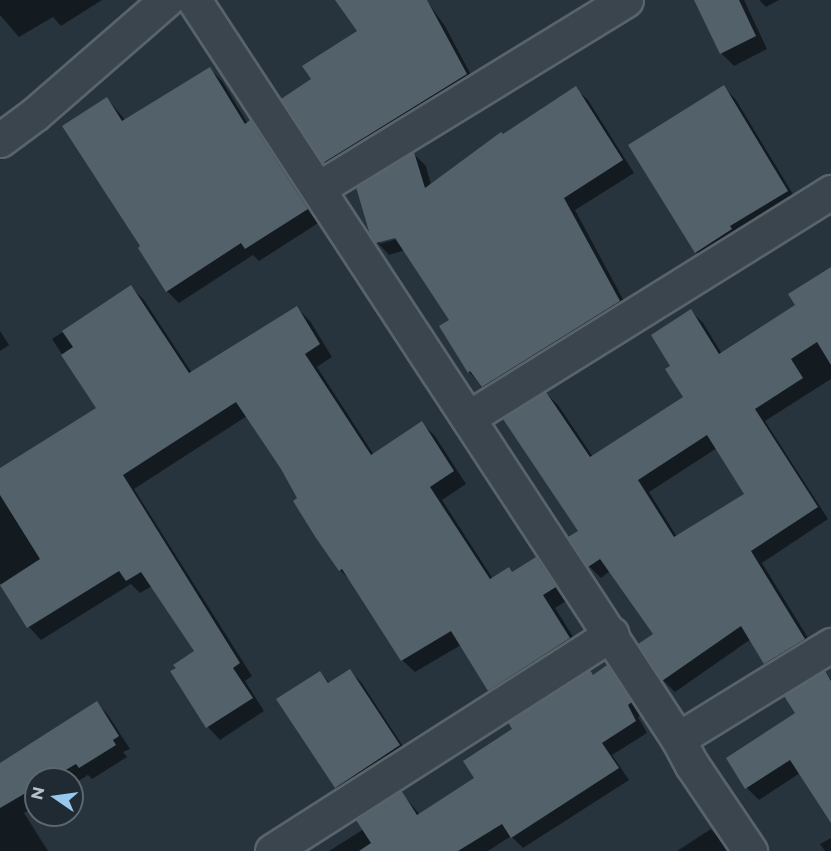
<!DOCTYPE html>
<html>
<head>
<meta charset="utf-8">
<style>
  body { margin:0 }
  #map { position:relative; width:831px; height:851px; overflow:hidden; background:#27343d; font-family:Montserrat,sans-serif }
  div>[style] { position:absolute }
  .shadow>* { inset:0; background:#0007 }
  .building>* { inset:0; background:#53616a }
  .roads { filter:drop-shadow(2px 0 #59636b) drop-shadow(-2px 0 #59636b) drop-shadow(0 2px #59636b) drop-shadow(0 -2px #59636b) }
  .minor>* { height:33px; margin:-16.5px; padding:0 16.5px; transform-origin:16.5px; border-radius:16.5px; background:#3b454d }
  span { translate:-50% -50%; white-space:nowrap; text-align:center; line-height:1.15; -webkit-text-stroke:4.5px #202a32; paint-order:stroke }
  .north { position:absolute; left:24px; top:767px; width:60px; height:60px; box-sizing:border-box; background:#202a32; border:2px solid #5c666e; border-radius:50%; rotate:283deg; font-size:16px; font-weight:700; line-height:24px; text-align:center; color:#b7c0c8 }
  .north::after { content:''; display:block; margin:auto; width:21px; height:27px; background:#96c7ee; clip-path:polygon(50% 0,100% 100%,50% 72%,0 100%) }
</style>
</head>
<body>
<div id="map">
  <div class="shadow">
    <div style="clip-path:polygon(0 0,102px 0,61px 26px,53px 17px,19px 37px,0 15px)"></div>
    <div style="clip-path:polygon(337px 0,426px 0,445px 26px,477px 86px,336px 173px,325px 162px,283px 100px,313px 79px,359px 31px)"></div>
    <div style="clip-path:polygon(696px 0,744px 0,767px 49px,734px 66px,721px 53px)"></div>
    <div style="clip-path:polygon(759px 0,779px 0,766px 7px)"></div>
    <div style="clip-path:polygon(210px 69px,222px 81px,248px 124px,250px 122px,263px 135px,320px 222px,259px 261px,253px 255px,179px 303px,167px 291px,142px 247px,107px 98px,125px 120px)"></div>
    <div style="clip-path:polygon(724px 87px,736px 100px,799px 204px,709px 264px,696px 252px,630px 146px)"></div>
    <div style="clip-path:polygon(evenodd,575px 88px,588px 100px,634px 173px,575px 210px,631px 314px,495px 399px,469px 372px,451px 320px,405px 250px,389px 255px,377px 242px,414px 154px,426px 166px,431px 185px,575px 88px,402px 234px,403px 237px,380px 244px,380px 240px,402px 234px)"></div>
    <div style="clip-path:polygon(evenodd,831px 269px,831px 379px,765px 421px,828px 519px,762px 563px,816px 651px,777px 675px,766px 663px,751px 639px,675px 692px,663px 680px,655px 634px,610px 571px,601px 578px,589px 566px,546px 393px,558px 405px,593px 457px,685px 397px,672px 366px,691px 311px,703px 323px,722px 354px,797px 306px,831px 269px,717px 448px,746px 495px,677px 537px,649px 492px,717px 448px)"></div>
    <div style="clip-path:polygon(131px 287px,144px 300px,192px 373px,297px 308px,310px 321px,332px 357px,317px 367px,374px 455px,422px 423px,435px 436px,466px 484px,442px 500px,493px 579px,513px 573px,536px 559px,549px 572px,568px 600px,555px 608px,582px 651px,502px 702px,489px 690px,461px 645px,415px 672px,402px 660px,354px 584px,340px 570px,282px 469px,247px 416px,134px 489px,252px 676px,245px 681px,264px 711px,220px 740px,208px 727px,172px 672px,196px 651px,152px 586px,140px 593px,131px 584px,41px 640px,29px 627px,0 583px,0 470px,98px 409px,52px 339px)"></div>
    <div style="clip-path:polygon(0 331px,9px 345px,0 351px)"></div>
    <div style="clip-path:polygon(607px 667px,618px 679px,642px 714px,638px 717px,647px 733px,612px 755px,629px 780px,523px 848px,511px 836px,488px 851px,329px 851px,364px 829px,401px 792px,420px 815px,476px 779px,514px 730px,590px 672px,594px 676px)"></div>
    <div style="clip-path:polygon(350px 671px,361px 682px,410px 757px,348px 799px,336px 787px,278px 700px,320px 673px,330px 683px)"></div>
    <div style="clip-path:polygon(825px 673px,831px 679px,831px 820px,800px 773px,759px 800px,747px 788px,728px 758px,797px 714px)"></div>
    <div style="clip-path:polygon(97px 703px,108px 715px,130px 749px,123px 752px,127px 757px,92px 779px,88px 775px,72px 785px,72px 779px,36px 779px,36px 806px,24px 813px,48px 851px,0 851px,0 765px)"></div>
    <div style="clip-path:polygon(711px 829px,729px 851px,677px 851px)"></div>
    <div style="clip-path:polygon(831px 838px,831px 851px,825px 851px,820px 844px)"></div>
  </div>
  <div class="building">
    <div style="clip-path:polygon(335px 0,427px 0,467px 74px,323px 163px,281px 99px,311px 79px,302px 66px,357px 31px)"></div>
    <div style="clip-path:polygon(694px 0,739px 0,756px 36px,720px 54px)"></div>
    <div style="clip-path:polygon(210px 67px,245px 124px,250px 120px,308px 209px,245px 249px,241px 243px,166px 292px,138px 248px,140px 246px,62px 126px,107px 97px,122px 121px)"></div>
    <div style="clip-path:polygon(724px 85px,788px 191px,730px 226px,732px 229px,695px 253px,628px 145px)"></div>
    <div style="clip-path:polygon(576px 86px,623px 160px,564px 198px,620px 301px,482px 387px,470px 371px,468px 373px,439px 326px,449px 320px,395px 238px,376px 243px,370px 235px,356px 187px,414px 152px,425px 188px,501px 132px,503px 134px)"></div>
    <div style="clip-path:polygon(evenodd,831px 267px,831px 365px,817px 342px,791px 359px,803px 378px,755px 409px,818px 507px,751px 551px,805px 639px,764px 664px,741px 626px,662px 681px,638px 644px,653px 634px,600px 559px,588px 567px,568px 537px,578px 531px,503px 419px,546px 392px,590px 457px,683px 397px,665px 369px,670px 366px,651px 335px,691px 309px,719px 354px,795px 305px,788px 294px,831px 267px,707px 435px,744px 494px,674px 537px,638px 480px,707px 435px)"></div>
    <div style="clip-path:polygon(131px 285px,189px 373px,297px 306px,320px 344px,305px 354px,371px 455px,422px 421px,454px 471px,430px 487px,490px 579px,509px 567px,512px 572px,536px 557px,556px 587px,543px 595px,570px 638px,488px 691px,451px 631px,401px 661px,342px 569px,339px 571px,316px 538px,293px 501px,297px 498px,281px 469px,236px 402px,123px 475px,240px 663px,233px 668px,253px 698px,206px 728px,170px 671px,176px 668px,173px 665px,194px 651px,141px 572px,126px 581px,119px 571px,27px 628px,0 585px,40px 559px,0 495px,0 468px,96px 408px,61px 355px,73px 347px,62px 331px)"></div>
    <div style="clip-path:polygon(607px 665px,632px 702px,628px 705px,636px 721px,602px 743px,619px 768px,511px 838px,502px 824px,458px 851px,359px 851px,371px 843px,356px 820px,401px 790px,417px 815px,474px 778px,463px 761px,512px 729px,508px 722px,590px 670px,593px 675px)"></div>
    <div style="clip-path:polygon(350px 669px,400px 745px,335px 788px,276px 699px,320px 671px,328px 683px)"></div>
    <div style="clip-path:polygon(825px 671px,831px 681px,831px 823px,790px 760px,745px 789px,726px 758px,795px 713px,784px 696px)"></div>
    <div style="clip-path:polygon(97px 701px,119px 736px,113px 740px,116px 745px,79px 768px,76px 764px,50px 779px,36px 779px,36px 787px,0 808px,0 763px)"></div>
  </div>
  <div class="roads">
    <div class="minor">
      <div style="left:194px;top:0;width:883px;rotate:56.78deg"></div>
      <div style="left:678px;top:739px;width:180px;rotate:-31.6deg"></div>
      <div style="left:0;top:140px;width:44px;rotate:-36.6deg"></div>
      <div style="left:35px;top:114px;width:174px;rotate:-41deg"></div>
      <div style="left:319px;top:188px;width:360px;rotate:-31.5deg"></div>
      <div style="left:468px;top:418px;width:428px;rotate:-31.9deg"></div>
      <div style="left:678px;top:739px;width:30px;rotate:62deg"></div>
      <div style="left:692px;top:765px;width:104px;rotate:56deg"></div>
      <div style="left:272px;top:851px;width:403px;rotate:-32.6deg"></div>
    </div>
  </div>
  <div class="north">N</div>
</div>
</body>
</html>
